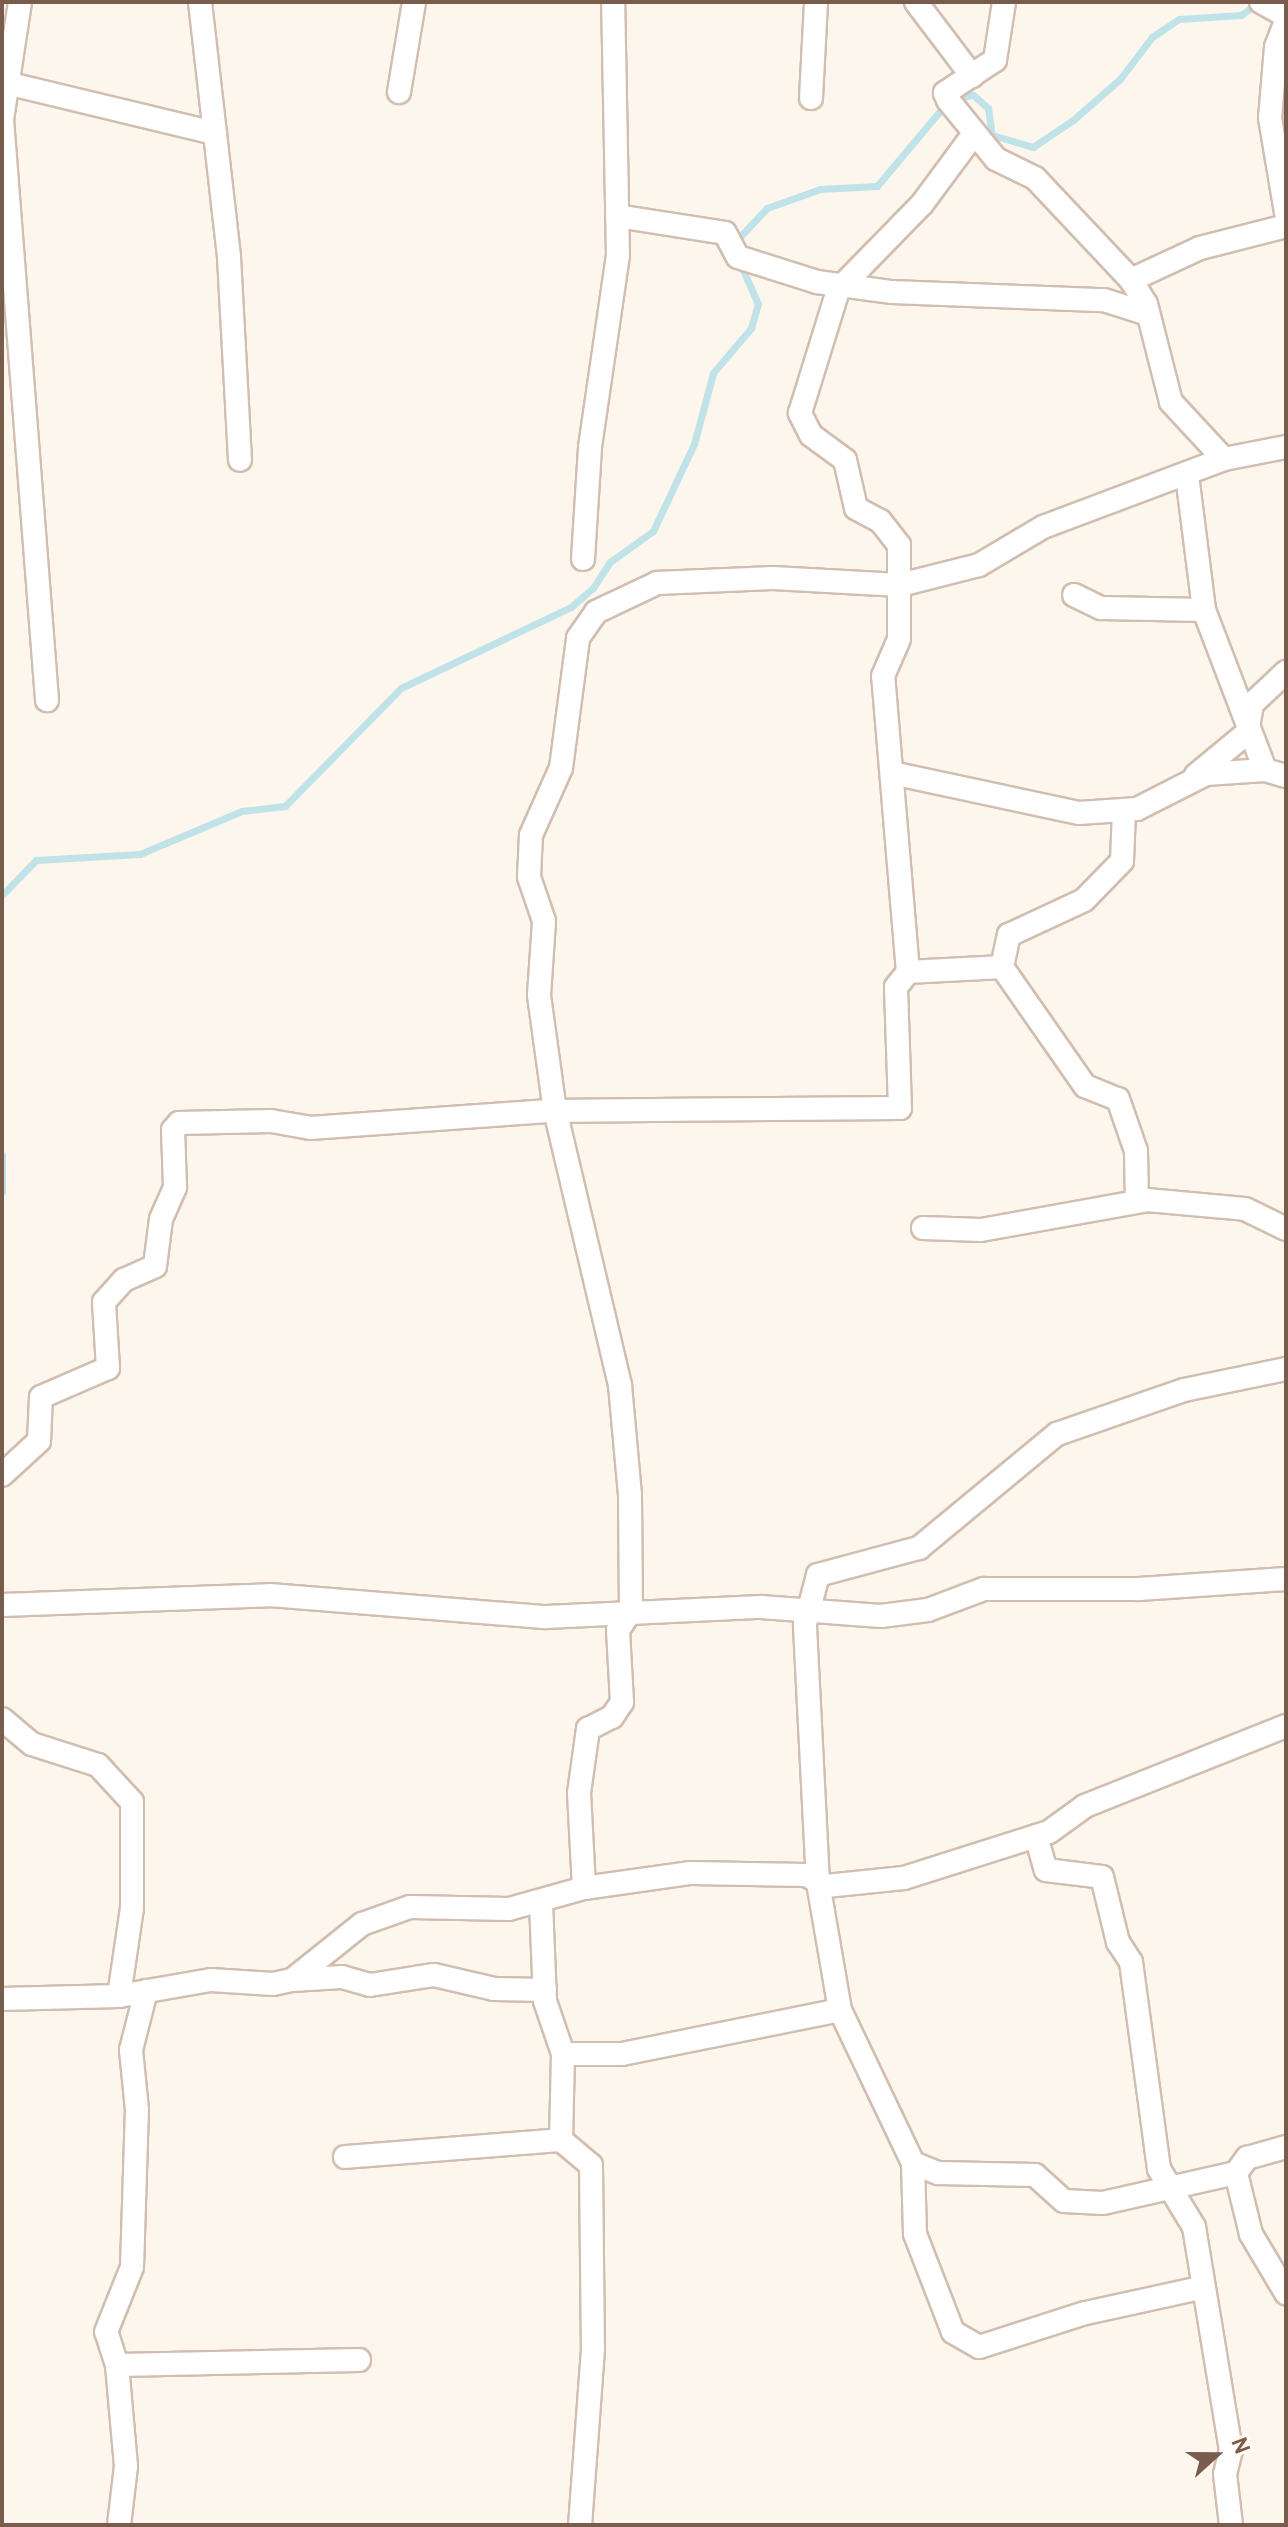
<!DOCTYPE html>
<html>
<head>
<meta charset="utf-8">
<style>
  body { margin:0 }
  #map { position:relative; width:1288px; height:2527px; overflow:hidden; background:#fdf6ec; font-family:Overpass,sans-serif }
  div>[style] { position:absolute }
  .stream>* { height:7px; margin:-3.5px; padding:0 3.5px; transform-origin:3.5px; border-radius:3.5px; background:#bfe3e8 }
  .roads { filter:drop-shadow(2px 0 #d1beb0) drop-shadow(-2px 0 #d1beb0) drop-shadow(0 2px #d1beb0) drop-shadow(0 -2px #d1beb0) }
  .minor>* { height:22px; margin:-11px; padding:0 11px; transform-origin:11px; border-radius:11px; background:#fff }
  span { translate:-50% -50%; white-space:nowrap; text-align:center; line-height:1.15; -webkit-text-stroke:8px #fffaf3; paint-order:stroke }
  .frame { position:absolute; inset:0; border:4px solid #7a5c4d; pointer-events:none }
  .north { position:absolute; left:1176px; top:2415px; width:80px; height:80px; -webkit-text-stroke:6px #fffaf3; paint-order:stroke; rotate:69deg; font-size:22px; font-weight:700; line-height:32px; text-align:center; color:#7a5c4d }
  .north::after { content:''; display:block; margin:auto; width:28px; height:36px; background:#7a5c4d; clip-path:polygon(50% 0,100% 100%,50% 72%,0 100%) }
</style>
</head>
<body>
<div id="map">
  <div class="stream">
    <div style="left:954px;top:98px;width:19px;rotate:-9deg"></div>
    <div style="left:973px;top:95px;width:20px;rotate:41deg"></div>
    <div style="left:988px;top:108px;width:27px;rotate:82deg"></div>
    <div style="left:992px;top:135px;width:43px;rotate:16.3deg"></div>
    <div style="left:1033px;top:147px;width:48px;rotate:-34deg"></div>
    <div style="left:1073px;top:120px;width:62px;rotate:-41.1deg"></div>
    <div style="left:1120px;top:79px;width:53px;rotate:-52.7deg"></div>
    <div style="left:1152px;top:37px;width:32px;rotate:-34deg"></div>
    <div style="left:1179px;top:19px;width:62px;rotate:-3.7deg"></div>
    <div style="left:1241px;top:15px;width:21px;rotate:-35deg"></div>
    <div style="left:736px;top:241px;width:45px;rotate:-46.8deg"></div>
    <div style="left:767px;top:208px;width:56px;rotate:-19.7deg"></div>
    <div style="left:820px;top:189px;width:57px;rotate:-3deg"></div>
    <div style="left:877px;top:186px;width:106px;rotate:-50deg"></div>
    <div style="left:2px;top:895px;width:49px;rotate:-45.8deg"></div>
    <div style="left:36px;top:860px;width:104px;rotate:-3.3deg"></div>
    <div style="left:140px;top:854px;width:111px;rotate:-22.9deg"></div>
    <div style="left:242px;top:811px;width:43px;rotate:-6.6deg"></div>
    <div style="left:285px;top:806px;width:165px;rotate:-45.5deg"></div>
    <div style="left:401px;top:688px;width:188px;rotate:-25.5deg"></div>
    <div style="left:571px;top:607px;width:29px;rotate:-41deg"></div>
    <div style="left:593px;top:588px;width:31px;rotate:-57deg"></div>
    <div style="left:610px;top:562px;width:53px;rotate:-35.8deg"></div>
    <div style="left:653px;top:531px;width:96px;rotate:-64.8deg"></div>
    <div style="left:694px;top:444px;width:73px;rotate:-75deg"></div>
    <div style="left:713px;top:373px;width:59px;rotate:-49.8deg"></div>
    <div style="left:751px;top:328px;width:25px;rotate:-74deg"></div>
    <div style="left:758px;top:304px;width:47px;rotate:-113.8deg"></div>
    <div style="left:2px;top:1155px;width:37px;rotate:90deg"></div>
  </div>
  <div class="roads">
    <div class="minor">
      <div style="left:20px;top:2px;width:118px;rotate:98.7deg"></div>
      <div style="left:2px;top:119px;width:583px;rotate:85.57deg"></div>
      <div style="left:200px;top:2px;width:257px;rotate:83.5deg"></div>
      <div style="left:229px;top:257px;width:203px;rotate:86.9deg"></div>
      <div style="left:916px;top:2px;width:93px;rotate:52.9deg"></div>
      <div style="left:1004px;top:2px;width:59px;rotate:98.8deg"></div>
      <div style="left:995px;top:60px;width:60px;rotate:146.6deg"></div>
      <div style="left:945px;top:93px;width:8px;rotate:67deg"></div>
      <div style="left:948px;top:100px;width:76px;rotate:50.9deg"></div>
      <div style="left:996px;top:159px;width:43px;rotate:26deg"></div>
      <div style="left:1035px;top:178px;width:140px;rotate:46.7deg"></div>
      <div style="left:1131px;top:280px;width:28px;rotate:58deg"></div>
      <div style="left:1146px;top:304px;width:101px;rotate:75.7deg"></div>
      <div style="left:1171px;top:402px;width:78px;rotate:47.1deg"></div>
      <div style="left:1261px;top:2px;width:29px;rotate:29deg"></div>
      <div style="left:1286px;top:21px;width:28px;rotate:111deg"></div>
      <div style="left:1276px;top:47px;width:71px;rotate:94.8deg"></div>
      <div style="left:1270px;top:118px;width:96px;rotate:80.4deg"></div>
      <div style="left:2px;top:82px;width:219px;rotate:13.5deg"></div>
      <div style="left:399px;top:92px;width:91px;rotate:-80.5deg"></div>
      <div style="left:811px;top:98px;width:96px;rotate:-87deg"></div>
      <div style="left:617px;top:216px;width:109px;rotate:8.9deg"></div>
      <div style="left:725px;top:233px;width:27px;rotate:62deg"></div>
      <div style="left:738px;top:257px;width:83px;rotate:17.6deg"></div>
      <div style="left:817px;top:282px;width:76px;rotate:7.6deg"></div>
      <div style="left:892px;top:292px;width:212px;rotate:2.2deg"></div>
      <div style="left:1104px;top:300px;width:46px;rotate:17.7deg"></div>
      <div style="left:1131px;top:280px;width:76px;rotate:-24.9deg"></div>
      <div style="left:1200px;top:248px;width:89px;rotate:-14.3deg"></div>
      <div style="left:1187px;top:475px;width:136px;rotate:82.8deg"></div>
      <div style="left:1204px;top:610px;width:171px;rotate:69.1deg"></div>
      <div style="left:583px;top:559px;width:112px;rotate:-86.4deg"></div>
      <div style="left:590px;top:447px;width:194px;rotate:-81.7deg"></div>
      <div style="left:618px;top:255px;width:253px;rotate:-91.1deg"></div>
      <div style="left:1074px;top:595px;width:30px;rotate:26deg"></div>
      <div style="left:1101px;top:608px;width:103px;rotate:1.1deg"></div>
      <div style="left:892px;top:773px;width:191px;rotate:12.1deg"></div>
      <div style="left:1079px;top:813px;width:58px;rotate:-3.9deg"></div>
      <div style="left:1137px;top:809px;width:77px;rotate:-26.9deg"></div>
      <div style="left:1206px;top:774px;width:59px;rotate:-3.9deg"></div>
      <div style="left:1265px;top:770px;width:22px;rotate:16deg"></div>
      <div style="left:1196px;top:775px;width:66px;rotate:-39.5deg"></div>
      <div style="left:1247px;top:733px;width:29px;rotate:-80deg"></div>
      <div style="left:1252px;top:704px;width:47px;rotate:-43.3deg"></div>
      <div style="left:1002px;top:967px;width:33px;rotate:-78deg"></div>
      <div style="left:1009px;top:935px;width:83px;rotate:-25deg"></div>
      <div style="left:1084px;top:900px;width:54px;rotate:-45.7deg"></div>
      <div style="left:1122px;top:861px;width:49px;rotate:-87.7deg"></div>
      <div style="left:908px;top:972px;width:94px;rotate:-3deg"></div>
      <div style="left:1002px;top:967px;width:145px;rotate:55.1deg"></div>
      <div style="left:1085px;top:1086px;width:35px;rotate:22deg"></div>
      <div style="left:1118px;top:1099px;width:55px;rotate:70.9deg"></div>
      <div style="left:1136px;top:1151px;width:50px;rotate:88.9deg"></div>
      <div style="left:923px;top:1228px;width:58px;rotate:2deg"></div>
      <div style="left:981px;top:1230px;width:169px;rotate:-10.2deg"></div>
      <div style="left:1147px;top:1200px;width:98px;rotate:5.2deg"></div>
      <div style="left:1245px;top:1209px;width:46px;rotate:26deg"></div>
      <div style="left:2px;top:1475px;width:50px;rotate:-42.6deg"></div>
      <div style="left:39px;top:1441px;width:44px;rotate:-87.4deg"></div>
      <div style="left:41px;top:1397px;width:73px;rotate:-23.4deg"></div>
      <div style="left:108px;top:1368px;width:66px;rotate:-93.5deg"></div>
      <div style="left:104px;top:1302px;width:30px;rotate:-48deg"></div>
      <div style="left:124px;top:1280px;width:34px;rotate:-24deg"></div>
      <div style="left:155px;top:1266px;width:47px;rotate:-82.7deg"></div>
      <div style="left:161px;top:1219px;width:35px;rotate:-66deg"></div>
      <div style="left:175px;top:1187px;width:57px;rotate:-92deg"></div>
      <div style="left:173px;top:1130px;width:9px;rotate:-49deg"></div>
      <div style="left:179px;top:1123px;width:92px;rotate:-1.2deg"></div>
      <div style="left:271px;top:1121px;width:40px;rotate:10deg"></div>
      <div style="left:310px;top:1128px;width:239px;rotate:-4.1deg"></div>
      <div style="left:548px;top:1111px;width:352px;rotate:-0.5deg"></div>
      <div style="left:900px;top:1108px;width:121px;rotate:-91.9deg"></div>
      <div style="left:896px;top:987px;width:19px;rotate:-51deg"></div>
      <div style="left:908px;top:972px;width:297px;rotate:-94.8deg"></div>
      <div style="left:883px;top:676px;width:40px;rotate:-66.6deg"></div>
      <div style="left:899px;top:639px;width:94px;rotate:-90deg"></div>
      <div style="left:899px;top:545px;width:31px;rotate:-128deg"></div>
      <div style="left:880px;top:521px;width:27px;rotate:-152deg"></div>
      <div style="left:856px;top:508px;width:49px;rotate:-102.9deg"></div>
      <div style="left:845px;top:460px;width:42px;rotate:-143.7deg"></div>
      <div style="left:811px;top:435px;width:25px;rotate:-117deg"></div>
      <div style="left:800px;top:413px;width:129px;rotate:-72.8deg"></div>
      <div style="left:838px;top:290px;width:120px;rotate:-45.7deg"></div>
      <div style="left:922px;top:204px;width:86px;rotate:-53.5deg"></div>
      <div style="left:2px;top:1605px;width:268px;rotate:-2.1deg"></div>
      <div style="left:270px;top:1595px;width:277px;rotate:4.6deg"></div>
      <div style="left:546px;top:1617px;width:215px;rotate:-2.7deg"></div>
      <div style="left:761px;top:1607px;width:120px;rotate:4.3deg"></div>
      <div style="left:881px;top:1616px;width:47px;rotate:-7.3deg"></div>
      <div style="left:928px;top:1610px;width:60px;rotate:-20.6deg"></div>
      <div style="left:984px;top:1589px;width:155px"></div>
      <div style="left:1139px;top:1589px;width:147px;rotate:-3.9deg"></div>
      <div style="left:2px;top:1719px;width:39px;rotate:40deg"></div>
      <div style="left:32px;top:1744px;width:69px;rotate:17.7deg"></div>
      <div style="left:98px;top:1765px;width:50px;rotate:47.4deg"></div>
      <div style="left:132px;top:1802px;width:106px;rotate:90deg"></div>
      <div style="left:132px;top:1908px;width:89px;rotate:98.4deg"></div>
      <div style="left:1036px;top:1836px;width:35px;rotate:74deg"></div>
      <div style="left:1046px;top:1870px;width:56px;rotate:7.1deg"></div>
      <div style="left:1102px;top:1877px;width:67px;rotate:76.2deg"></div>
      <div style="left:1118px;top:1942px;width:24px;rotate:57deg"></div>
      <div style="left:1131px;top:1962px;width:209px;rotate:82.3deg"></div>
      <div style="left:1159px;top:2169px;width:68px;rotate:58.9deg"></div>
      <div style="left:1194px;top:2227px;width:226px;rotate:80.6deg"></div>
      <div style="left:1231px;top:2450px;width:25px;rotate:104deg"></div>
      <div style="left:1225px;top:2474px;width:51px;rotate:83.3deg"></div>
      <div style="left:584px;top:1888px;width:95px;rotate:-93deg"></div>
      <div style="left:579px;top:1793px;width:65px;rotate:-82deg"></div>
      <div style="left:588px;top:1729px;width:27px;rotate:-27deg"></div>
      <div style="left:612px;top:1717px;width:18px;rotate:-56deg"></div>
      <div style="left:622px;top:1702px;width:72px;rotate:-93.2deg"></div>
      <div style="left:618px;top:1630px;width:23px;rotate:-56deg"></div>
      <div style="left:631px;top:1611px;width:116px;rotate:-90.5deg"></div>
      <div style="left:630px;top:1495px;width:110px;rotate:-95.2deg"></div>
      <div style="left:620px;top:1385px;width:282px;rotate:-103.3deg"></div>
      <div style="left:555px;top:1111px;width:117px;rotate:-97.9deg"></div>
      <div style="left:539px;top:995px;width:74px;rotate:-86.1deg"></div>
      <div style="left:544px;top:921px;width:46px;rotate:-108.8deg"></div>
      <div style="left:529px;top:877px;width:42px;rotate:-87.3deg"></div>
      <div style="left:531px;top:835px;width:73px;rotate:-65.9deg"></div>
      <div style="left:561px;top:768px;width:131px;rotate:-82.5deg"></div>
      <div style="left:578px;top:638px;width:32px;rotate:-55deg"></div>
      <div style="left:596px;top:612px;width:68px;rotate:-25.4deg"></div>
      <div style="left:657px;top:583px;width:116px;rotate:-2.5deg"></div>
      <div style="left:773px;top:578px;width:127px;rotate:3.2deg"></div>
      <div style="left:900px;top:585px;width:81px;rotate:-14.2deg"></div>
      <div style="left:979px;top:565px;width:74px;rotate:-30.7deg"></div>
      <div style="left:1043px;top:527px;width:193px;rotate:-20.6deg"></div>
      <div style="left:1224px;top:459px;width:63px;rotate:-11deg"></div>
      <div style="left:541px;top:1902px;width:99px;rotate:87.7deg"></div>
      <div style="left:545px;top:2001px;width:56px;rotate:71.2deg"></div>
      <div style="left:563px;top:2054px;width:86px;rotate:91.3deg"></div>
      <div style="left:561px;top:2140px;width:39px;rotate:40deg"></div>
      <div style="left:591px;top:2165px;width:184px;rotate:89.4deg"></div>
      <div style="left:593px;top:2349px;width:176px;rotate:94.2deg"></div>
      <div style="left:292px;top:1980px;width:50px;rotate:-3.4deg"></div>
      <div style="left:342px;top:1977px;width:29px;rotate:16deg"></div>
      <div style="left:370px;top:1985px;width:65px;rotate:-8.9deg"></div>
      <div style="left:434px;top:1975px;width:62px;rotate:13.1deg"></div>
      <div style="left:494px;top:1989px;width:51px;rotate:1.1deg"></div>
      <div style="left:2px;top:1999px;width:117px;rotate:-1.5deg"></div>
      <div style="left:119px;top:1996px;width:93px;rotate:-9.9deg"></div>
      <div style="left:211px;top:1980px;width:62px;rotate:3.7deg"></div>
      <div style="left:273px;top:1984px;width:19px;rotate:-12deg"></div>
      <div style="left:292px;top:1980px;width:90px;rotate:-38.7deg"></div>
      <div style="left:362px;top:1924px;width:51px;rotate:-19.5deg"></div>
      <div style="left:410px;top:1907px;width:99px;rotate:1.2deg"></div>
      <div style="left:509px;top:1909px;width:78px;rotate:-15.6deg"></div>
      <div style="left:584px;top:1888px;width:108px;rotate:-8deg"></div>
      <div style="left:691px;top:1873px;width:115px;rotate:1deg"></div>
      <div style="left:806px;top:1875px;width:23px;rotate:29deg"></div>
      <div style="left:826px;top:1886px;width:78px;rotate:-5.9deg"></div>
      <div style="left:904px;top:1878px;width:152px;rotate:-17.6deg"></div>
      <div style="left:1049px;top:1832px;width:44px;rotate:-35.8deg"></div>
      <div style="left:1085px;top:1806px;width:216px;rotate:-21.7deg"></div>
      <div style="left:563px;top:2054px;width:59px"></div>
      <div style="left:622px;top:2054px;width:222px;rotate:-11.4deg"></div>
      <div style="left:345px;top:2157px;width:217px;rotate:-4.5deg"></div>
      <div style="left:913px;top:2163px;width:27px;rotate:22deg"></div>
      <div style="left:938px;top:2173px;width:97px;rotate:1.2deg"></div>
      <div style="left:1035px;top:2175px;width:39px;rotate:42deg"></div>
      <div style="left:1064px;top:2201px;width:39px;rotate:3deg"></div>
      <div style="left:1103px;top:2203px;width:136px;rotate:-12.7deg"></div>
      <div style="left:1236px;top:2173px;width:19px;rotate:-54deg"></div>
      <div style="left:1247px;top:2158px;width:41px;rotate:-15.8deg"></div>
      <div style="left:1236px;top:2173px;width:63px;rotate:76.2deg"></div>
      <div style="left:1251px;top:2234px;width:69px;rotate:59.3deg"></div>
      <div style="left:1200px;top:2288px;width:118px;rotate:167.7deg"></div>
      <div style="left:1085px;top:2313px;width:111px;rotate:162.2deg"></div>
      <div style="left:979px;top:2347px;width:30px;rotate:-150deg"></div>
      <div style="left:953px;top:2332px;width:105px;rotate:-111.2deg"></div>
      <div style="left:915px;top:2234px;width:71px;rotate:-91.6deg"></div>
      <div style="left:913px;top:2163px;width:170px;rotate:-115.5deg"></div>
      <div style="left:840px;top:2010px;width:129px;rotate:-99.8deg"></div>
      <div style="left:818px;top:1883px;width:259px;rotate:-92.9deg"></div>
      <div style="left:805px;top:1624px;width:51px;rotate:-75.1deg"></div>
      <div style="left:818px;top:1575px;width:105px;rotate:-15deg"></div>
      <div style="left:919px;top:1548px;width:179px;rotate:-39.6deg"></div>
      <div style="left:1057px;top:1434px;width:134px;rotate:-19.1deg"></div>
      <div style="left:1184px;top:1390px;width:104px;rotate:-11.6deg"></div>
      <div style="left:117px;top:2365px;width:242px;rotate:-1.2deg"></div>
      <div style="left:119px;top:2525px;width:59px;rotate:-83.2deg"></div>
      <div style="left:126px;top:2466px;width:101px;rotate:-95.1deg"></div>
      <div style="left:117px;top:2365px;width:35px;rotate:-108deg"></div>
      <div style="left:106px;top:2332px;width:70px;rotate:-68.2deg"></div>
      <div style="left:132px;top:2267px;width:157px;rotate:-88.2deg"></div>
      <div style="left:137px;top:2110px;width:60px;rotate:-95.7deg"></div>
      <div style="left:131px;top:2050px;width:61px;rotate:-75.7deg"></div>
    </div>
  </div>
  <div class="frame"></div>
  <div class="north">N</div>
</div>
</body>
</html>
